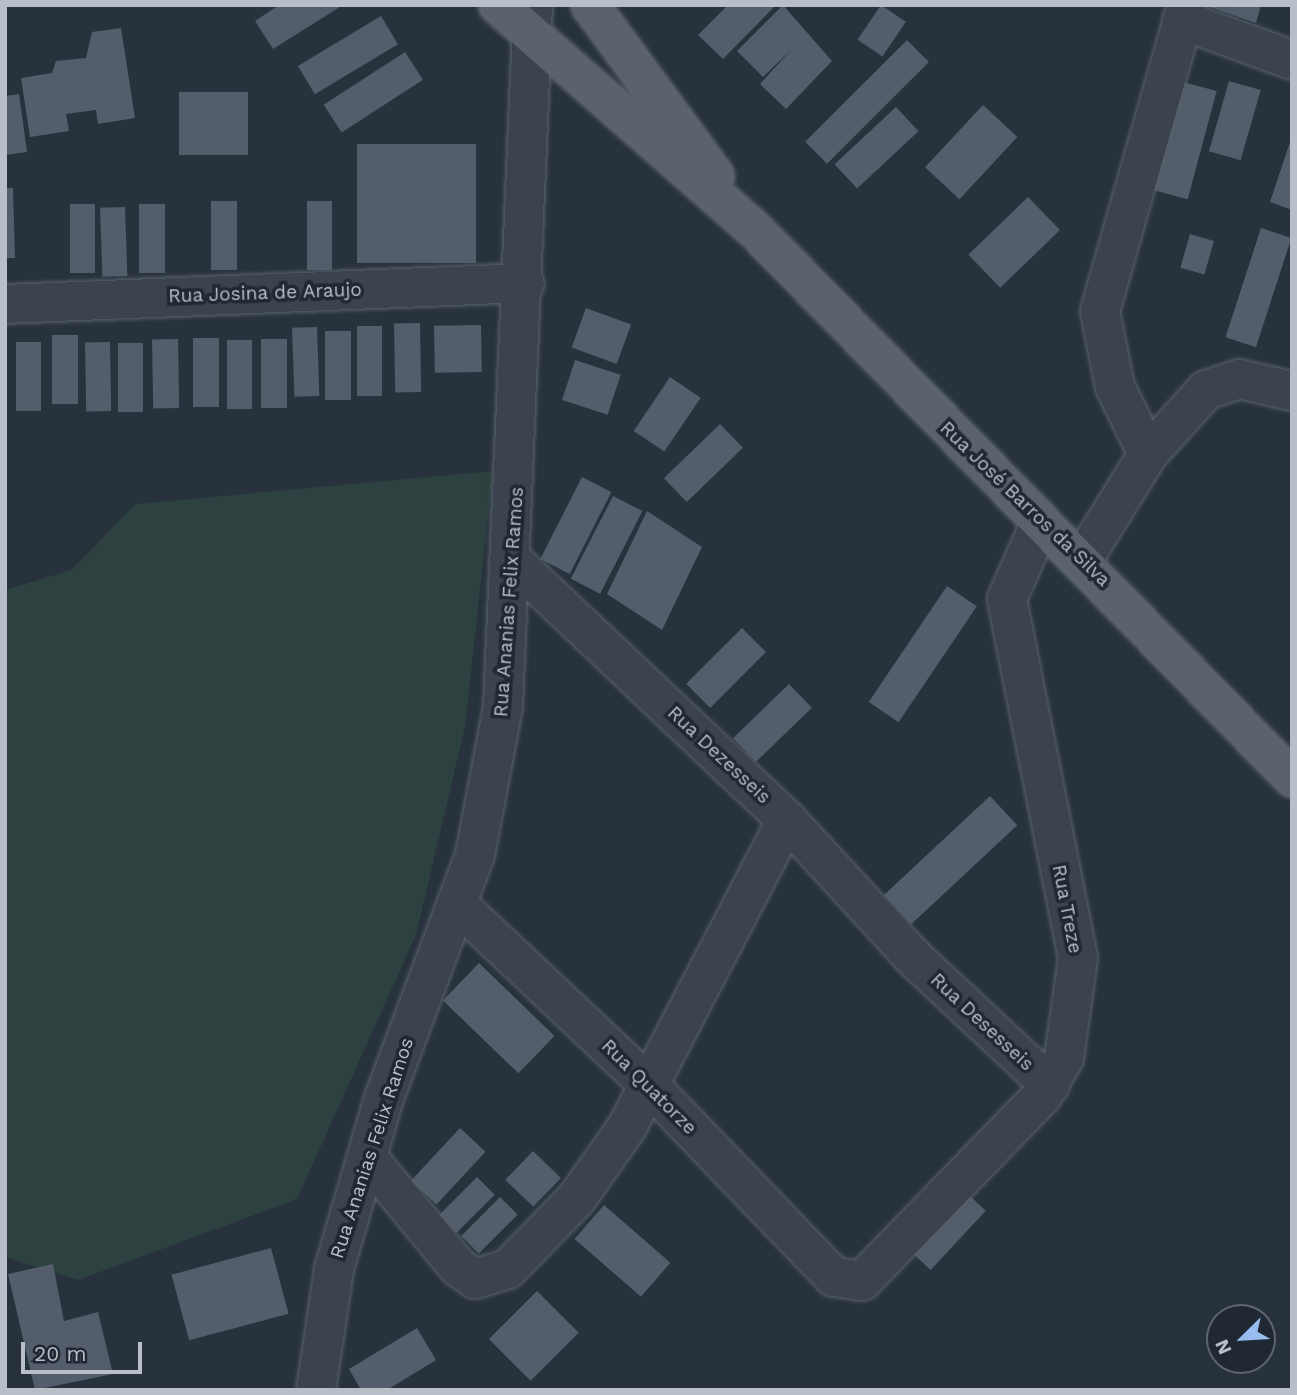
<!DOCTYPE html>
<html>
<head>
<meta charset="utf-8">
<style>
	body { margin:0 }
	#map { position:relative; width:1297px; height:1395px; overflow:hidden; background:#28323d; font-family:"Work Sans",sans-serif }
	div>[style] { position:absolute }
	[style*='--x'] { left:calc(var(--x)*1px); top:calc(var(--y)*1px); width:calc(var(--w)*1px); rotate:calc(var(--a)*1deg) }
	.green>* { inset:0; background:#2d4141 }
	.building>* { inset:0; background:#535d6b; transform-origin:0 0 }
	.roads { filter:drop-shadow(0 0 2px #59626b) drop-shadow(0 0 2px #59626b) }
	.minor>* { height:38px; margin:-19px; padding:0 19px; transform-origin:19px; border-radius:19px; background:#3b444e }
	.major>* { height:38px; margin:-19px; padding:0 19px; transform-origin:19px; border-radius:19px; background:#5a636d }
	span { translate:-50% -50%; white-space:nowrap; text-align:center; line-height:1.15; -webkit-text-stroke:7px #202933; paint-order:stroke }
	.street-label { font-size:19px; color:#b8bfc8 }
	.frame { position:absolute; inset:0; border:7px solid #b8bfc8; pointer-events:none }
	.north { position:absolute; left:1206px; top:1304px; width:70px; height:70px; box-sizing:border-box; background:#202933; border:2px solid #5d656f; border-radius:50%; rotate:246deg; font-size:19px; font-weight:700; line-height:28px; text-align:center; color:#b8bfc8 }
	.north::after { content:''; display:block; margin:auto; width:24px; height:32px; background:#97bcee; clip-path:polygon(50% 0,100% 100%,50% 72%,0 100%) }
	.scale { position:absolute; left:21px; top:1342px; width:121px; height:32px; box-sizing:border-box; border:4px solid #b8bfc8; border-top:0; padding-left:9px; font-size:21px; line-height:24px; white-space:nowrap; color:#b8bfc8; -webkit-text-stroke:5px #202933; paint-order:stroke }
</style>
</head>
<body>
<div id="map">
	<div class="green">
		<div style="clip-path:polygon(493px 471px,465px 727px,416px 935px,297px 1199px,78px 1280px,5px 1257px,5px 590px,71px 570px,136px 504px)"></div>
	</div>
	<div class="building">
		<div style="clip-path:polygon(279px 5px,343px 5px,273px 49px,255px 21px)"></div>
		<div style="clip-path:polygon(728px 5px,776px 5px,723px 59px,698px 35px)"></div>
		<div style="clip-path:polygon(783px 5px,832px 61px,786px 109px,760px 84px,791px 50px,763px 77px,737px 51px)"></div>
		<div style="left:881px;top:5px;width:30px;height:42px;rotate:34deg"></div>
		<div style="clip-path:polygon(1204px 5px,1261px 5px,1256px 23px)"></div>
		<div style="left:381px;top:16px;width:33px;height:97px;rotate:59deg"></div>
		<div style="clip-path:polygon(121px 28px,135px 118px,98px 124px,96px 110px,66px 114px,69px 131px,30px 137px,21px 78px,52px 73px,56px 61px,86px 58px,92px 32px)"></div>
		<div style="left:907px;top:40px;width:31px;height:144px;rotate:45deg"></div>
		<div style="left:405px;top:52px;width:33px;height:97px;rotate:57deg"></div>
		<div style="left:1179px;top:81px;width:39px;height:112px;rotate:15deg"></div>
		<div style="left:1229px;top:81px;width:33px;height:73px;rotate:16deg"></div>
		<div style="left:179px;top:92px;width:69px;height:63px"></div>
		<div style="clip-path:polygon(19px 94px,27px 152px,5px 155px,5px 96px)"></div>
		<div style="left:983px;top:105px;width:47px;height:85px;rotate:43deg"></div>
		<div style="left:896px;top:107px;width:33px;height:84px;rotate:47deg"></div>
		<div style="clip-path:polygon(1291px 139px,1292px 139px,1292px 210px,1270px 202px)"></div>
		<div style="left:476px;top:144px;width:119px;height:119px;rotate:90deg"></div>
		<div style="clip-path:polygon(5px 188px,13px 188px,15px 258px,5px 258px)"></div>
		<div style="left:1028px;top:197px;width:46px;height:83px;rotate:46deg"></div>
		<div style="left:237px;top:201px;width:69px;height:26px;rotate:90deg"></div>
		<div style="left:307px;top:201px;width:25px;height:69px"></div>
		<div style="left:70px;top:204px;width:25px;height:69px"></div>
		<div style="left:139px;top:204px;width:26px;height:69px"></div>
		<div style="left:125px;top:207px;width:69px;height:25px;rotate:88deg"></div>
		<div style="left:1261px;top:228px;width:32px;height:115px;rotate:18deg"></div>
		<div style="left:1190px;top:234px;width:25px;height:35px;rotate:16deg"></div>
		<div style="left:586px;top:308px;width:48px;height:42px;rotate:20deg"></div>
		<div style="left:420px;top:323px;width:69px;height:26px;rotate:89deg"></div>
		<div style="left:481px;top:325px;width:47px;height:47px;rotate:89deg"></div>
		<div style="left:357px;top:326px;width:25px;height:70px"></div>
		<div style="left:317px;top:327px;width:69px;height:25px;rotate:88deg"></div>
		<div style="left:325px;top:331px;width:26px;height:69px"></div>
		<div style="left:52px;top:335px;width:26px;height:69px"></div>
		<div style="left:193px;top:338px;width:26px;height:69px"></div>
		<div style="left:178px;top:339px;width:69px;height:26px;rotate:89deg"></div>
		<div style="left:261px;top:339px;width:26px;height:69px"></div>
		<div style="left:227px;top:340px;width:25px;height:69px"></div>
		<div style="left:16px;top:342px;width:25px;height:69px"></div>
		<div style="left:110px;top:342px;width:69px;height:25px;rotate:89deg"></div>
		<div style="left:118px;top:343px;width:25px;height:69px"></div>
		<div style="left:575px;top:360px;width:48px;height:42px;rotate:18deg"></div>
		<div style="left:670px;top:377px;width:37px;height:65px;rotate:34deg"></div>
		<div style="left:720px;top:424px;width:33px;height:78px;rotate:46deg"></div>
		<div style="left:582px;top:477px;width:33px;height:92px;rotate:27deg"></div>
		<div style="left:613px;top:496px;width:33px;height:93px;rotate:27deg"></div>
		<div style="clip-path:polygon(647px 511px,702px 547px,662px 630px,607px 594px)"></div>
		<div style="left:947px;top:586px;width:36px;height:140px;rotate:34deg"></div>
		<div style="left:742px;top:628px;width:34px;height:79px;rotate:45deg"></div>
		<div style="left:789px;top:684px;width:33px;height:78px;rotate:46deg"></div>
		<div style="left:990px;top:796px;width:40px;height:145px;rotate:47deg"></div>
		<div style="left:479px;top:963px;width:105px;height:52px;rotate:44deg"></div>
		<div style="left:460px;top:1128px;width:35px;height:72px;rotate:43deg"></div>
		<div style="left:533px;top:1151px;width:39px;height:40px;rotate:44deg"></div>
		<div style="left:477px;top:1177px;width:25px;height:54px;rotate:45deg"></div>
		<div style="left:969px;top:1195px;width:23px;height:81px;rotate:43deg"></div>
		<div style="left:500px;top:1197px;width:25px;height:55px;rotate:45deg"></div>
		<div style="left:604px;top:1205px;width:88px;height:45px;rotate:41deg"></div>
		<div style="left:271px;top:1248px;width:68px;height:103px;rotate:75deg"></div>
		<div style="clip-path:polygon(53px 1264px,64px 1321px,98px 1312px,113px 1374px,35px 1390px,8px 1274px)"></div>
		<div style="left:537px;top:1291px;width:59px;height:68px;rotate:45deg"></div>
		<div style="clip-path:polygon(417px 1328px,436px 1360px,387px 1390px,361px 1390px,349px 1369px)"></div>
	</div>
	<div class="roads">
		<div class="minor">
			<div style="--x:1182;--y:20;--w:117;--a:20"></div>
			<div style="--x:5;--y:304;--w:520;--a:-2.31"></div>
			<div style="--x:1148;--y:454;--w:75;--a:-116.2"></div>
			<div style="--x:1115;--y:387;--w:77;--a:-101.2"></div>
			<div style="--x:1100;--y:311;--w:318;--a:-74.1"></div>
			<div style="--x:1083;--y:559;--w:123;--a:-58.2"></div>
			<div style="--x:1148;--y:454;--w:86;--a:-47.8"></div>
			<div style="--x:1206;--y:390;--w:35;--a:-18"></div>
			<div style="--x:1239;--y:379;--w:54;--a:12.8"></div>
			<div style="--x:514;--y:562;--w:376;--a:43.4"></div>
			<div style="--x:787;--y:820;--w:188;--a:47.4"></div>
			<div style="--x:914;--y:958;--w:186;--a:43"></div>
			<div style="--x:457;--y:904;--w:262;--a:43.3"></div>
			<div style="--x:648;--y:1084;--w:268;--a:46.1"></div>
			<div style="--x:834;--y:1277;--w:28;--a:8"></div>
			<div style="--x:862;--y:1281;--w:258;--a:-45.8"></div>
			<div style="--x:1042;--y:1096;--w:44;--a:-59.9"></div>
			<div style="--x:1064;--y:1058;--w:101;--a:-82"></div>
			<div style="--x:1078;--y:958;--w:366;--a:-101.2"></div>
			<div style="--x:1007;--y:599;--w:82;--a:-66.3"></div>
			<div style="--x:367;--y:1157;--w:143;--a:50.4"></div>
			<div style="--x:458;--y:1267;--w:21;--a:35"></div>
			<div style="--x:475;--y:1279;--w:34;--a:-17"></div>
			<div style="--x:508;--y:1269;--w:99;--a:-45.8"></div>
			<div style="--x:577;--y:1198;--w:87;--a:-54.8"></div>
			<div style="--x:627;--y:1127;--w:346;--a:-62.5"></div>
			<div style="--x:316;--y:1390;--w:122;--a:-81.5"></div>
			<div style="--x:334;--y:1269;--w:178;--a:-73.7"></div>
			<div style="--x:384;--y:1098;--w:259;--a:-69.5"></div>
			<div style="--x:475;--y:855;--w:151;--a:-79.3"></div>
			<div style="--x:503;--y:707;--w:703;--a:-87.55"></div>
		</div>
		<div class="major">
			<div style="--x:498;--y:5;--w:343;--a:41.2"></div>
			<div style="--x:756;--y:231;--w:766;--a:45.58"></div>
			<div style="--x:590;--y:5;--w:212;--a:53.8"></div>
		</div>
	</div>
	<div class="street-label">
		<span style="left:265px;top:293px;rotate:-2deg">Rua Josina de Araujo</span>
		<span style="left:1025px;top:504px;rotate:44deg">Rua José Barros da Silva</span>
		<span style="left:509px;top:602px;rotate:-86deg">Rua Ananias Felix Ramos</span>
		<span style="left:719px;top:755px;rotate:43deg">Rua Dezesseis</span>
		<span style="left:1067px;top:909px;rotate:79deg">Rua Treze</span>
		<span style="left:982px;top:1022px;rotate:43deg">Rua Desesseis</span>
		<span style="left:649px;top:1087px;rotate:45deg">Rua Quatorze</span>
		<span style="left:372px;top:1148px;rotate:-72deg">Rua Ananias Felix Ramos</span>
	</div>
	<div class="frame"></div>
	<div class="north">N</div>
	<div class="scale">20 m</div>
</div>
</body>
</html>
